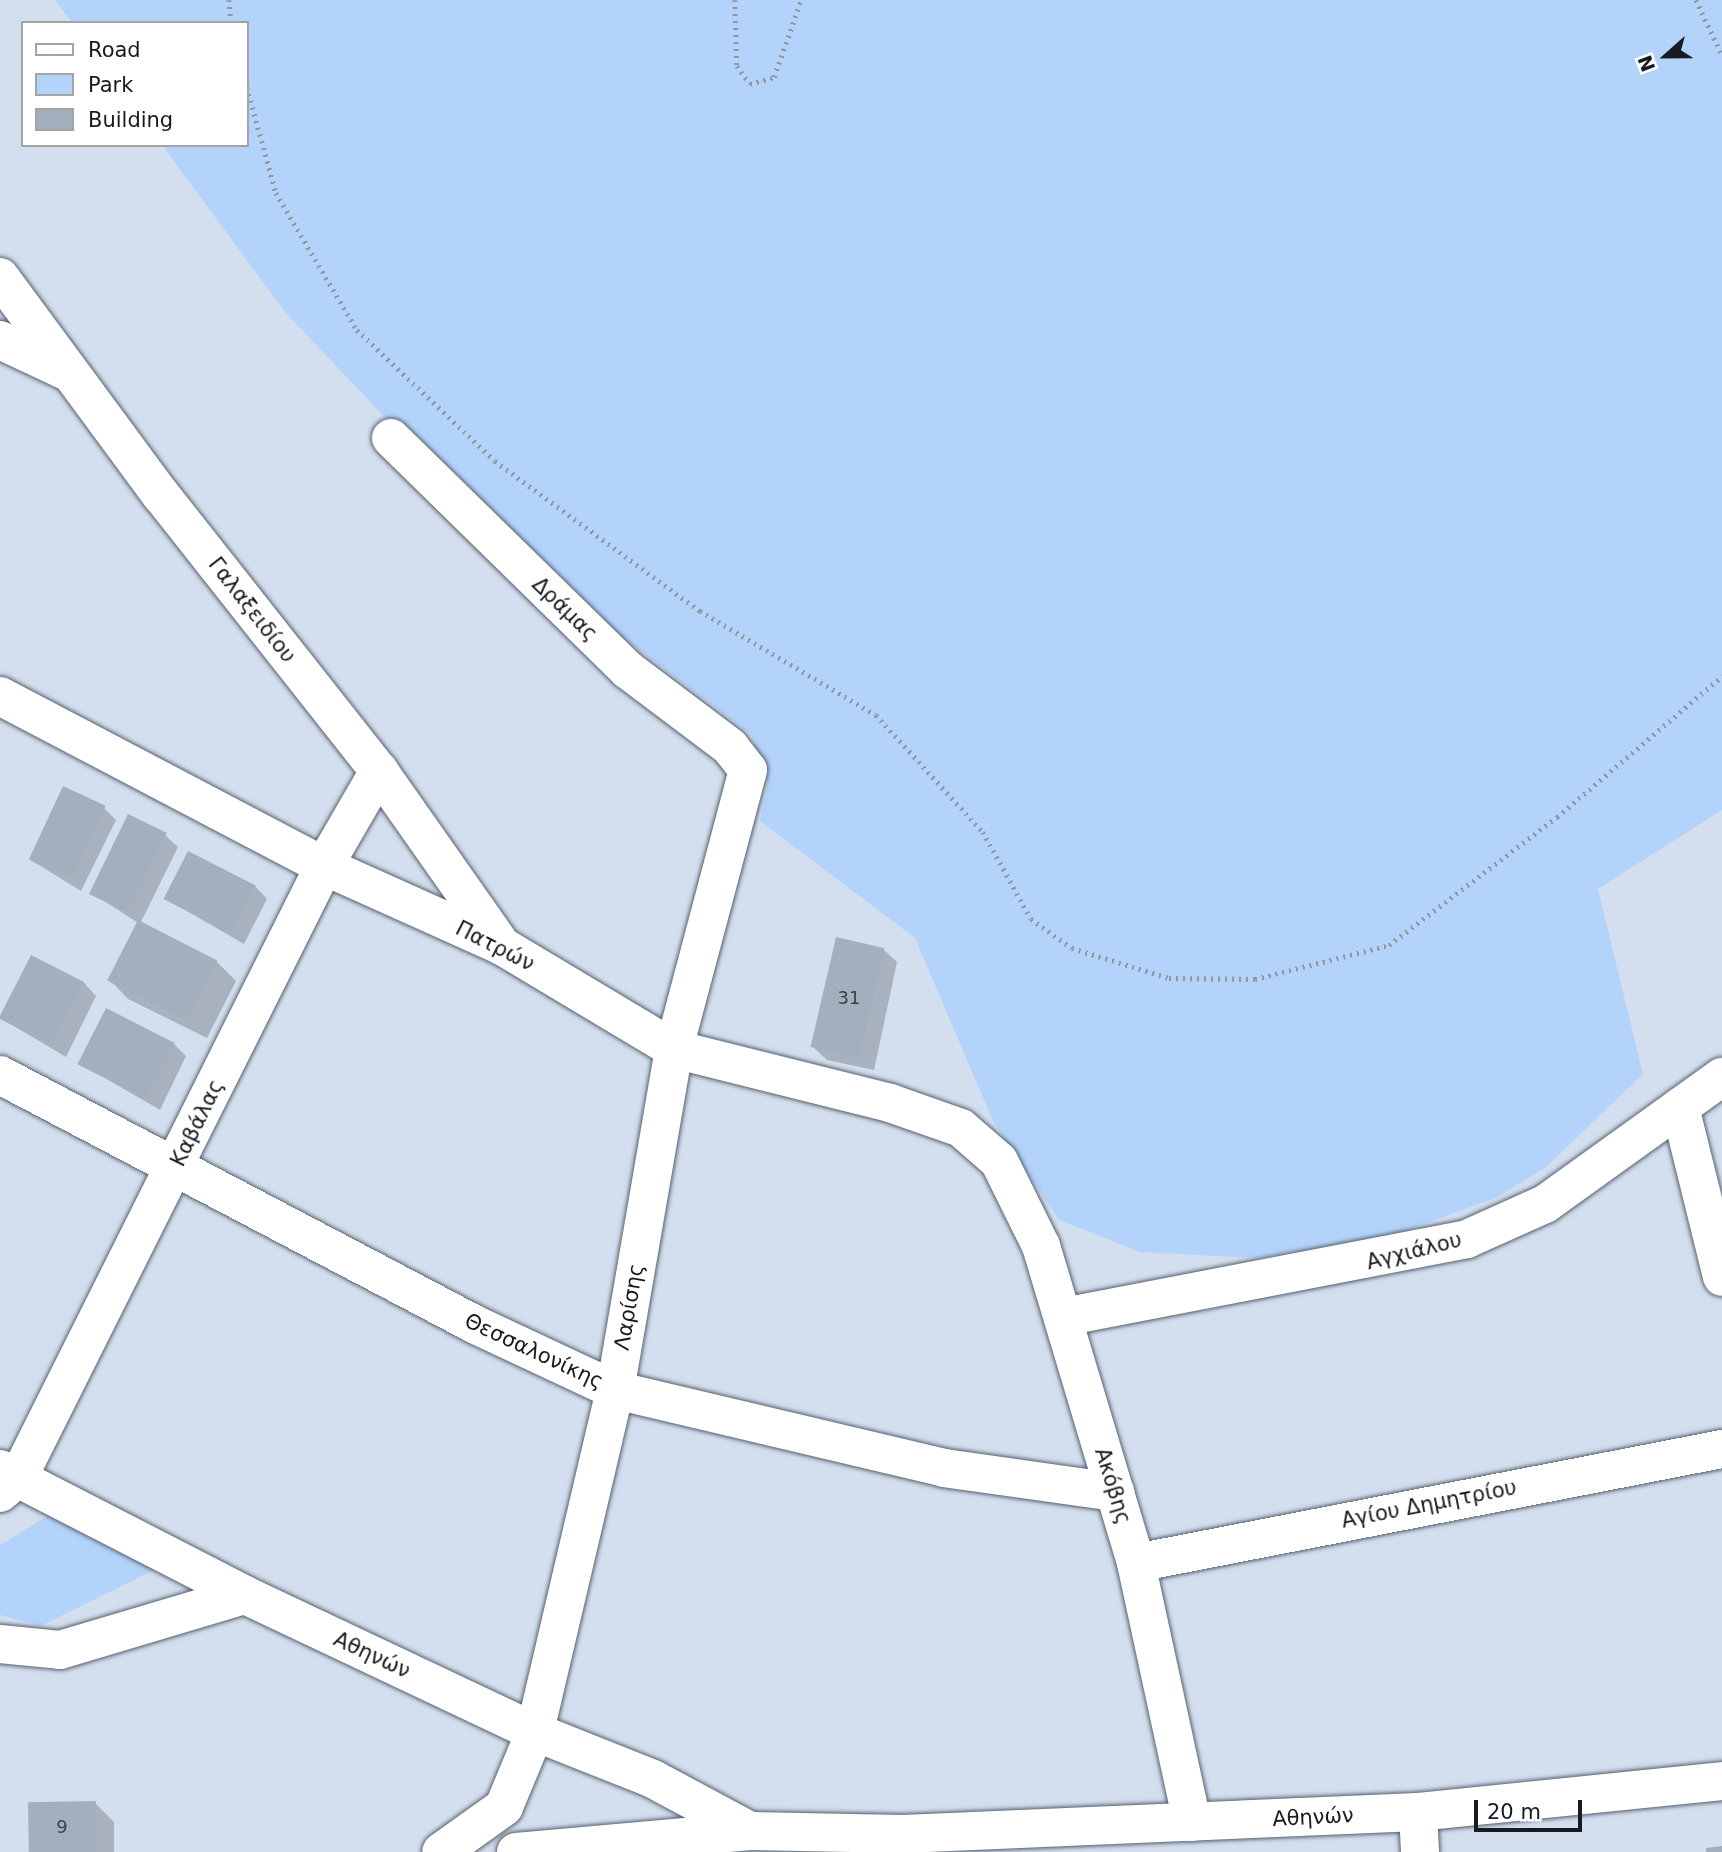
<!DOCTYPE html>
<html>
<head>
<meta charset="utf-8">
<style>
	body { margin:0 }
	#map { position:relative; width:1722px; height:1852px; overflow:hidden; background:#d3dfef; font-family:"DejaVu Sans",sans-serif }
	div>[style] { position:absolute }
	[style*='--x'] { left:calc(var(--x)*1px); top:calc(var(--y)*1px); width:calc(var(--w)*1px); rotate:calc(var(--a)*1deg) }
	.green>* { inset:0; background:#b4d3fb }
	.shadow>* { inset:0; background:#0003 }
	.building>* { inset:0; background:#a4afbe; transform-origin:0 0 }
	.path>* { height:4.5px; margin-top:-2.25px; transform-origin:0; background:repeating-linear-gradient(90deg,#8e97a3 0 2px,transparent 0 7px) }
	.roads { filter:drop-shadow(0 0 2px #57616e) drop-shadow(0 0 2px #57616e) }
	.minor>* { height:38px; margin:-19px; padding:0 19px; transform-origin:19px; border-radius:19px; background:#fff }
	span { translate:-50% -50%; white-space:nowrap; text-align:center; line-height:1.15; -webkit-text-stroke:7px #fff; paint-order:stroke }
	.number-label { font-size:18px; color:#3a4048 }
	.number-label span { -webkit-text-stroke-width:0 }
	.street-label { font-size:21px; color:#171b21 }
	.legend { position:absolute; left:21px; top:21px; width:228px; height:126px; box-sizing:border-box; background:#fff; border:2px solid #a2a4a6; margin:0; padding:9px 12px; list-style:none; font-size:21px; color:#171b21 }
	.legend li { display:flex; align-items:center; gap:14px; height:35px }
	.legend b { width:35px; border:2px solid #a2a4a6 }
	.north { position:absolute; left:1631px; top:21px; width:70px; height:70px; -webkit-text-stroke:5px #fff; paint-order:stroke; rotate:249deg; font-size:19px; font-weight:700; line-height:28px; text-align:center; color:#171b21 }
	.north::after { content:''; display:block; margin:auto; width:24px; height:32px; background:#171b21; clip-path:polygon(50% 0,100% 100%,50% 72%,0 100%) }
	.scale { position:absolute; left:1474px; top:1800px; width:108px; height:32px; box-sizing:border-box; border:4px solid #171b21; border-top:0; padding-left:9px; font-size:21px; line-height:24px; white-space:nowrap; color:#171b21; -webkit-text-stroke:5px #fff; paint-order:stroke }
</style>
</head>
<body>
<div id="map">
	<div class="green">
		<div style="clip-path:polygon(55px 0,1722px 0,1722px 810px,1598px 889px,1643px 1074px,1546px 1167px,1498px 1197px,1392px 1236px,1256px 1258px,1140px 1252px,1059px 1220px,993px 1121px,915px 938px,760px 821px,768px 784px,751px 734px,522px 562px,285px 312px,162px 145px,247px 145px,247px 23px,72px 23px)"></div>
		<div style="clip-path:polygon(49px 1515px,156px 1569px,41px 1626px,0 1615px,0 1545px)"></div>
	</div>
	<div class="shadow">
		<div style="clip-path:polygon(104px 808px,116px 820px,81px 891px,29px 859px)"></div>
		<div style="clip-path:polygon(165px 835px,178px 847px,140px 924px,217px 962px,236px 981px,207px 1038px,128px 999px,110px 980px,138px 923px,92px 893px)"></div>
		<div style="clip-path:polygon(255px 886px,267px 899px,244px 944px,166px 899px)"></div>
		<div style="clip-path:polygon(884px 950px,897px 962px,874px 1070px,827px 1060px,814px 1048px)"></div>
		<div style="clip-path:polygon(84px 983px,96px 996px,66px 1057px,2px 1019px)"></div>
		<div style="clip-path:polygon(174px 1044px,186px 1056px,160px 1110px,81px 1064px)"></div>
		<div style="clip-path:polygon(95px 1803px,114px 1822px,114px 1852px,31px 1852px)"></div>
	</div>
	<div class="building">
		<div style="left:63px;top:786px;width:47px;height:81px;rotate:25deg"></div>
		<div style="left:128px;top:814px;width:43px;height:89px;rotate:26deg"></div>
		<div style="left:188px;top:851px;width:76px;height:54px;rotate:27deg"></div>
		<div style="left:138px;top:920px;width:89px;height:68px;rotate:27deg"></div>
		<div style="left:836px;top:937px;width:50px;height:113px;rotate:13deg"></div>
		<div style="left:31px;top:955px;width:60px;height:71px;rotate:27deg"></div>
		<div style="left:106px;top:1008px;width:77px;height:63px;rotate:27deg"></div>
		<div style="left:96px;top:1801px;width:51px;height:68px;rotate:89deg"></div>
		<div style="clip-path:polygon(1722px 1846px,1722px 1852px,1706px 1852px,1706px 1848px)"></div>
	</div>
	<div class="path">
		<div style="--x:229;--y:0;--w:23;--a:85"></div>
		<div style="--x:735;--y:0;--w:66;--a:88.3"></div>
		<div style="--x:737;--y:66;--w:22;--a:54"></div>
		<div style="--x:750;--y:84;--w:25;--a:-16"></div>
		<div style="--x:774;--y:77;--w:82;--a:-70.7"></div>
		<div style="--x:1696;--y:0;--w:61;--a:64.7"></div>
		<div style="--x:247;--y:87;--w:110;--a:74.7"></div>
		<div style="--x:276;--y:193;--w:159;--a:59.4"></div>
		<div style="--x:357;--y:330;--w:190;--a:43.5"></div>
		<div style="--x:495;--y:461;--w:254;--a:36.2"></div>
		<div style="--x:700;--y:611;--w:204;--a:30.6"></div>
		<div style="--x:876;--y:715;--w:159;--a:47.6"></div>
		<div style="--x:983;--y:832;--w:99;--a:61.1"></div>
		<div style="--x:1031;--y:919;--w:50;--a:35.3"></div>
		<div style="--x:1072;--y:948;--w:102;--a:17.2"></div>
		<div style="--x:1169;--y:978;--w:86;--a:0.7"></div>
		<div style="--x:1255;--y:979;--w:138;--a:-14.2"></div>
		<div style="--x:1389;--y:945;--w:211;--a:-37.3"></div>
		<div style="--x:1557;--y:817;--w:217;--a:-40.5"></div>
	</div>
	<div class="roads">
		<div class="minor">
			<div style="--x:0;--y:277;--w:271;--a:53.6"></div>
			<div style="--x:161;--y:495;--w:352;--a:51.7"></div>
			<div style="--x:379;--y:771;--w:214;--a:54.9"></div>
			<div style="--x:0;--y:340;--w:73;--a:25.2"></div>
			<div style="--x:391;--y:438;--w:332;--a:44.4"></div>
			<div style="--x:628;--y:670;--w:128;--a:37"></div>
			<div style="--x:730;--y:747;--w:29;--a:52"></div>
			<div style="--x:748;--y:770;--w:289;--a:104.9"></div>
			<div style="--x:674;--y:1049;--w:346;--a:99.8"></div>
			<div style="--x:615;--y:1390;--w:351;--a:103.2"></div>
			<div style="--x:535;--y:1732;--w:81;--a:112.5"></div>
			<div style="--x:504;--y:1807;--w:77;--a:144.5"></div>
			<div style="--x:0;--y:696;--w:366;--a:27.7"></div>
			<div style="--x:324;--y:866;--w:195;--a:24.2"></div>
			<div style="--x:502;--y:946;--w:200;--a:30.9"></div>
			<div style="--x:674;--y:1049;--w:223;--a:14"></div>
			<div style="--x:890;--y:1103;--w:75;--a:19.4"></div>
			<div style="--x:961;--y:1128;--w:50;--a:41"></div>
			<div style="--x:999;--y:1161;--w:95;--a:63.7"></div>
			<div style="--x:1041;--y:1246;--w:331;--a:73.3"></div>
			<div style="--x:1136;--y:1563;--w:265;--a:77.8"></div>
			<div style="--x:0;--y:1075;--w:535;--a:27.71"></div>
			<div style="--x:474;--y:1324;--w:156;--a:25.1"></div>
			<div style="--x:615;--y:1390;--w:338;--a:13.3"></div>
			<div style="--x:944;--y:1468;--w:173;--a:8"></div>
			<div style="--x:1680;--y:1107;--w:175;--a:76.1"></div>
			<div style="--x:1063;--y:1317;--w:411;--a:-10.9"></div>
			<div style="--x:1467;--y:1239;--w:85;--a:-24.2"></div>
			<div style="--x:1545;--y:1204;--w:218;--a:-35.7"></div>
			<div style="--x:0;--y:1469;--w:276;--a:27.2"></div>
			<div style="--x:245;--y:1595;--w:321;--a:25.3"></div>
			<div style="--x:535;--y:1732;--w:127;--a:21.7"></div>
			<div style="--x:653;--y:1779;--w:110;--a:28.2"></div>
			<div style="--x:0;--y:1493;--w:23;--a:-40"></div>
			<div style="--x:18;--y:1478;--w:684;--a:-63.43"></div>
			<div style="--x:324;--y:866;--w:110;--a:-59.9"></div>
			<div style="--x:1136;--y:1563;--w:597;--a:-11.01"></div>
			<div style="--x:0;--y:1644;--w:60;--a:5.7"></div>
			<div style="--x:60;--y:1650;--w:193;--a:-16.6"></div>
			<div style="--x:1418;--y:1812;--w:40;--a:87.1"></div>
			<div style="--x:516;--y:1852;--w:235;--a:-5.1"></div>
			<div style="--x:750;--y:1831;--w:153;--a:1.1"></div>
			<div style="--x:903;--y:1834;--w:515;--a:-2.45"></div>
			<div style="--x:1418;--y:1812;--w:306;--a:-5.8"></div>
		</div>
	</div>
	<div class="number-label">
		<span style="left:849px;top:998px">31</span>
		<span style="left:62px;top:1827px">9</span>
	</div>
	<div class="street-label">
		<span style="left:565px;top:609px;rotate:44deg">Δράμας</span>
		<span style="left:252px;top:610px;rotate:52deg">Γαλαξειδίου</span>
		<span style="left:495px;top:946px;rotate:27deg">Πατρών</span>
		<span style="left:197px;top:1123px;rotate:-64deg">Καβάλας</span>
		<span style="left:1414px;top:1251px;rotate:-14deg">Αγχιάλου</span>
		<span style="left:629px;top:1307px;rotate:-80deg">Λαρίσης</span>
		<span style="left:534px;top:1351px;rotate:25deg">Θεσσαλονίκης</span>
		<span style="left:1113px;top:1486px;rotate:73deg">Ακόβης</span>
		<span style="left:1429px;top:1504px;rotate:-11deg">Αγίου Δημητρίου</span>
		<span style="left:372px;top:1655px;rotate:25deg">Αθηνών</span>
		<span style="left:1313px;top:1817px;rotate:-3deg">Αθηνών</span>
	</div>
	<ul class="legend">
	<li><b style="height:9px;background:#fff"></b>Road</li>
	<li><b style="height:19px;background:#b4d3fb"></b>Park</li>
	<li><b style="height:19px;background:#a4afbe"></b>Building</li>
	</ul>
	<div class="north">N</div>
	<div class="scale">20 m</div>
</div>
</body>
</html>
